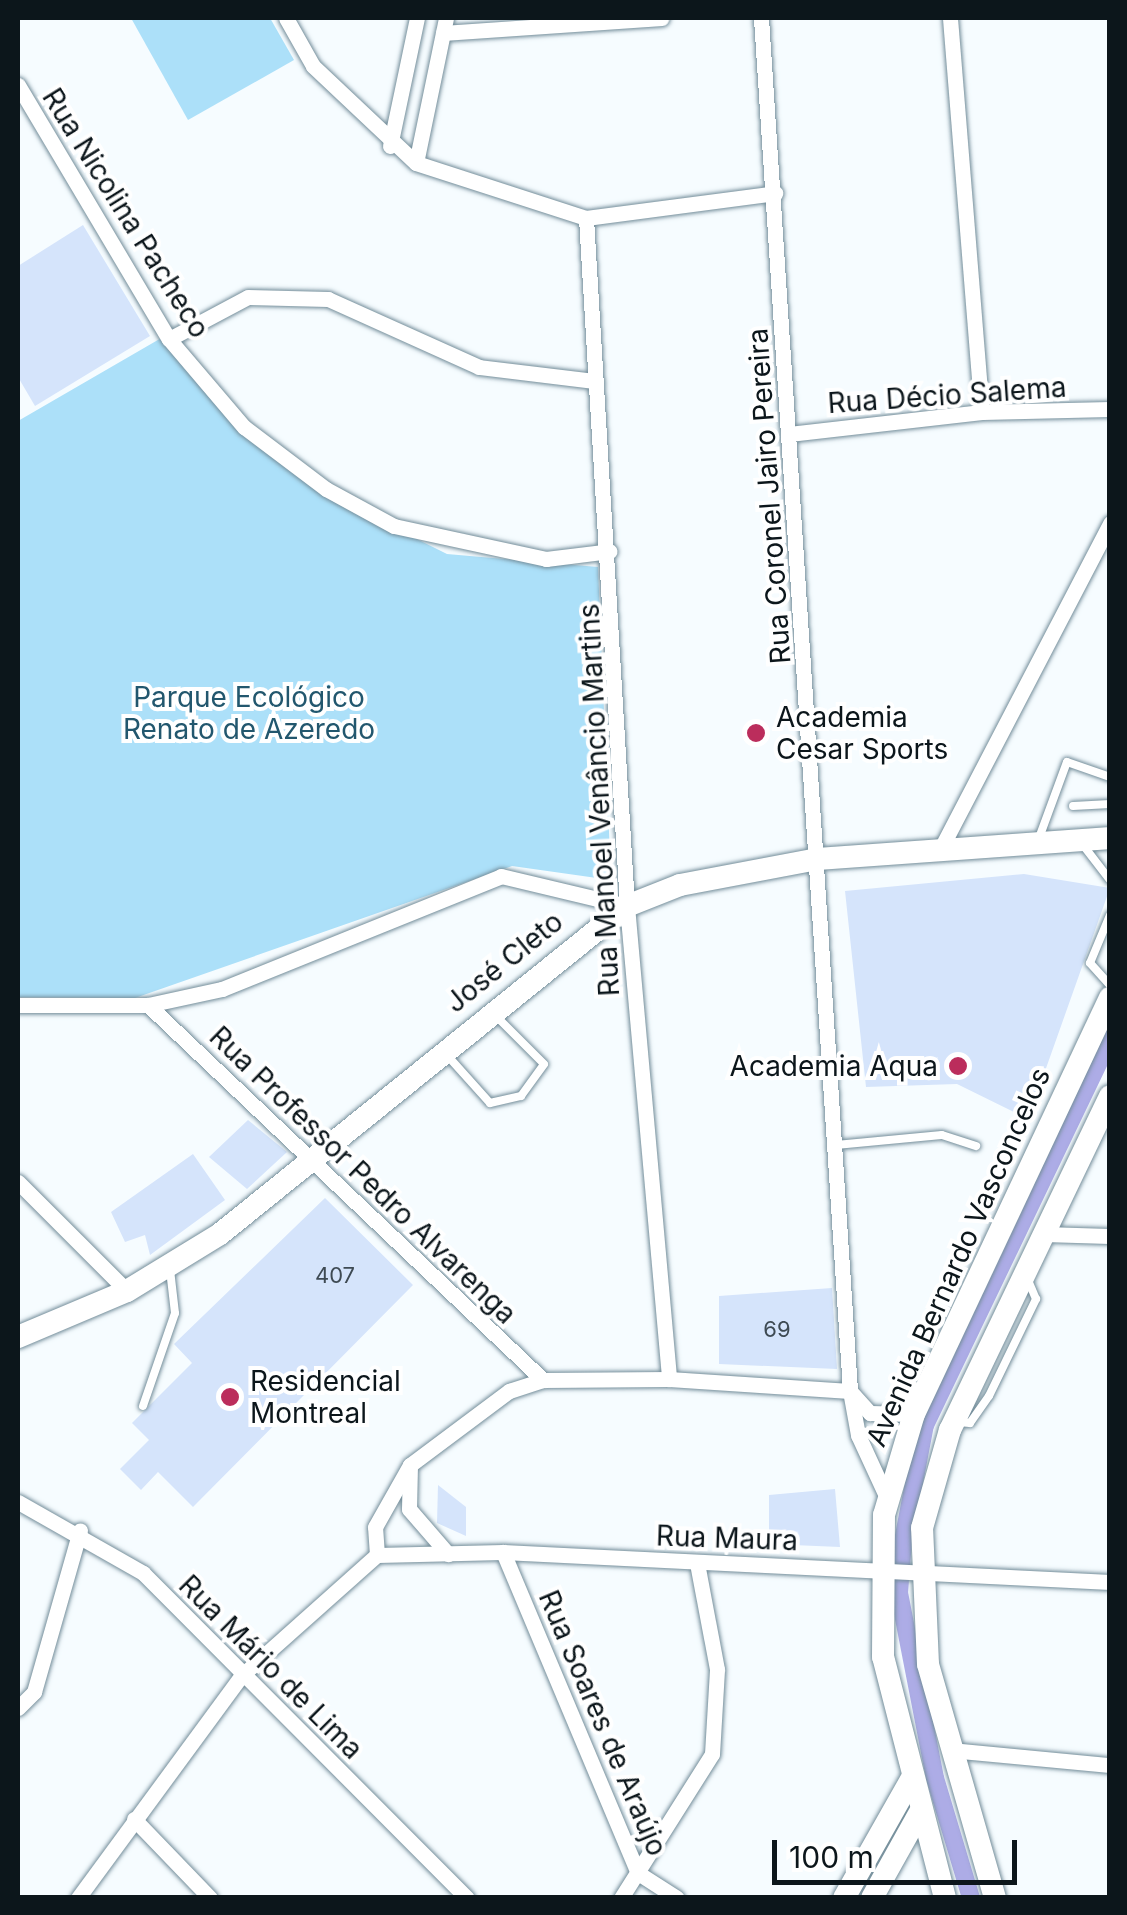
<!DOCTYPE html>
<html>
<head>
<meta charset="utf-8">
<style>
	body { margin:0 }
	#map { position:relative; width:1127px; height:1915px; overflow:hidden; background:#f6fcff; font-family:Inter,sans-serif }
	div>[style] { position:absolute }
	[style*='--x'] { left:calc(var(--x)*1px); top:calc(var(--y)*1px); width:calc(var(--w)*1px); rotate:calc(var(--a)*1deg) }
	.green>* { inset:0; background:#ace0f9 }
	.canal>* { height:18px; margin:-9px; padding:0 9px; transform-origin:9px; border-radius:9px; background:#adace6 }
	.building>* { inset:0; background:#d5e4fb }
	.roads { filter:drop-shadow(0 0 2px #738d9a) drop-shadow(0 0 2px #738d9a) }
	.lane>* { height:8px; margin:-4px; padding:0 4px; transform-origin:4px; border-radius:4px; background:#fff }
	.street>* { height:15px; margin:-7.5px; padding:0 7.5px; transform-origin:7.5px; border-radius:7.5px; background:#fff }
	.secondary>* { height:22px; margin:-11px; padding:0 11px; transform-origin:11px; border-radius:11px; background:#fff }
	.dots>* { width:28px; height:28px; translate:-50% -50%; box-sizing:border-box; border:5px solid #fff; border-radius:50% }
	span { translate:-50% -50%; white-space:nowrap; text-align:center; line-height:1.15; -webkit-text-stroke:8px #fff; paint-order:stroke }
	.number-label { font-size:22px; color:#3e4a53 }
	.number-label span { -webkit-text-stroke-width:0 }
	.street-label { font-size:28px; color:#0c161b }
	.park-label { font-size:28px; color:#22576e }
	.poi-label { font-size:28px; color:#0c161b }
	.left { translate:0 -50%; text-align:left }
	.right { translate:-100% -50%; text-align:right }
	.frame { position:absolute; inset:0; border:20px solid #0c161b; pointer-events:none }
	.scale { position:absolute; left:772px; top:1840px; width:245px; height:45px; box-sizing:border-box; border:5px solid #0c161b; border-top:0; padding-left:12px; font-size:30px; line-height:35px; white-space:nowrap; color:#0c161b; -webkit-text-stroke:8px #fff; paint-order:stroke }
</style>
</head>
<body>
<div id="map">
	<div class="green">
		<div style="clip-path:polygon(131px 18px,270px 18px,294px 60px,188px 120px)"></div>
		<div style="clip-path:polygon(163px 337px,241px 431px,326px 494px,447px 554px,598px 567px,611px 880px,512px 866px,135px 998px,18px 997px,18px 421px)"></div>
	</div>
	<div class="canal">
		<div style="--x:971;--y:1898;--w:125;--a:-106.7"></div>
		<div style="--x:935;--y:1778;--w:188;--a:-101"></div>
		<div style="--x:899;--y:1593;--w:52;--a:-85.6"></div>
		<div style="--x:903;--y:1541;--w:118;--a:-79.3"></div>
		<div style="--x:925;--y:1425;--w:428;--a:-64.4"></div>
	</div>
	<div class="building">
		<div style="clip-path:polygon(83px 225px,150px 336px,35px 406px,18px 377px,18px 266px)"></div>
		<div style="clip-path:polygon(1024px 874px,1110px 888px,1028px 1119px,957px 1084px,866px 1087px,845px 891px)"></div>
		<div style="clip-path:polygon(248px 1120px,287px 1152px,247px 1189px,209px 1157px)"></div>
		<div style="clip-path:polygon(193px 1154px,225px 1200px,150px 1255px,145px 1235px,125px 1242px,111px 1212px)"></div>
		<div style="clip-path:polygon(325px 1198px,413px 1285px,193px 1507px,158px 1472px,141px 1490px,120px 1469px,149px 1440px,132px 1423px,192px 1363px,174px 1344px)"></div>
		<div style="clip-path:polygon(832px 1288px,837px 1369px,719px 1364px,719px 1296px)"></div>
		<div style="clip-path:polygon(438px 1485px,466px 1507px,466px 1536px,437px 1523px)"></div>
		<div style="clip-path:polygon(835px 1489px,840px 1547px,769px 1544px,769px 1495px)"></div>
	</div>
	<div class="roads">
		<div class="lane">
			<div style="--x:1073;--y:806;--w:37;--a:-3"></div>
			<div style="--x:1039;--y:838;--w:81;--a:-69.8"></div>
			<div style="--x:1067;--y:762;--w:46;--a:19.2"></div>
			<div style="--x:1083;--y:845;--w:44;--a:52.4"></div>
			<div style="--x:1110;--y:915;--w:52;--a:112.6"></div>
			<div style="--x:1090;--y:963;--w:30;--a:48"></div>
			<div style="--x:446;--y:1054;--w:66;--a:48.1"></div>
			<div style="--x:490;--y:1103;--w:32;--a:-13"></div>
			<div style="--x:521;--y:1096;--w:39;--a:-54"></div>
			<div style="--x:544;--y:1064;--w:69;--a:-135"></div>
			<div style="--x:836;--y:1145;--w:106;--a:-5.4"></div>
			<div style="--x:942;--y:1135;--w:36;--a:18"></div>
			<div style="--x:143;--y:1406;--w:98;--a:-71"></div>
			<div style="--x:175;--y:1313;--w:43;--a:-96.6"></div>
			<div style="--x:958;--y:1422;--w:12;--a:5"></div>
			<div style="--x:970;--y:1423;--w:33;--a:-55"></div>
			<div style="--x:989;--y:1396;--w:108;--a:-64.1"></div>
			<div style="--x:1036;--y:1299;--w:23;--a:-113"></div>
		</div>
		<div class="street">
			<div style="--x:286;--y:18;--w:55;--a:60.6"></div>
			<div style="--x:313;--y:66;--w:141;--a:43.3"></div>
			<div style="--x:416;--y:163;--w:179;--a:17.9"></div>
			<div style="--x:586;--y:218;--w:191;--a:-7.5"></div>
			<div style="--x:761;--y:18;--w:1376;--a:86.29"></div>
			<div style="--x:850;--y:1391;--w:45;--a:79.7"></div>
			<div style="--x:858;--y:1435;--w:69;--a:65.3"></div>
			<div style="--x:950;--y:18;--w:395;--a:85.4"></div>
			<div style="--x:443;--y:33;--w:219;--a:-3.9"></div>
			<div style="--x:18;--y:85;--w:295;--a:59.3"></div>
			<div style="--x:169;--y:339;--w:116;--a:49.6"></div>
			<div style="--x:244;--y:427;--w:103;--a:37.1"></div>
			<div style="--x:326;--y:489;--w:77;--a:28.6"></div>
			<div style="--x:394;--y:526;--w:156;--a:12.2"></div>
			<div style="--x:546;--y:559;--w:64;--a:-7.1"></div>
			<div style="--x:390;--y:146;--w:131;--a:-78.1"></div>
			<div style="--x:416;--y:163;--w:148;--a:-78.3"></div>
			<div style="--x:586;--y:218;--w:689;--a:86.59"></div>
			<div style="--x:627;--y:906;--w:475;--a:84.9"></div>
			<div style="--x:169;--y:339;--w:89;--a:-28"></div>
			<div style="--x:248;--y:297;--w:80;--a:1.4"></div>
			<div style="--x:328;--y:299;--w:166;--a:24.2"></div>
			<div style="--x:479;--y:367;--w:117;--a:6.9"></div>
			<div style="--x:789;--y:434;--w:194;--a:-6.5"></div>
			<div style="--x:982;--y:412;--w:128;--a:-1.3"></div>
			<div style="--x:940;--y:850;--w:369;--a:-62.5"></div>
			<div style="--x:18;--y:1005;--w:130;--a:0"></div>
			<div style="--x:148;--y:1005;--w:76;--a:-12.2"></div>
			<div style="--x:222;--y:989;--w:301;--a:-22"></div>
			<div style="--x:501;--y:876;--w:130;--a:13.4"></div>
			<div style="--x:148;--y:1005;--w:545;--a:43.51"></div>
			<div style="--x:18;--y:1182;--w:154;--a:45"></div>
			<div style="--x:1043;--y:1234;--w:67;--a:1.7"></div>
			<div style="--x:850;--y:1391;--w:30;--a:48"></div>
			<div style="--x:870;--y:1413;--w:44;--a:1.3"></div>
			<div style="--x:410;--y:1465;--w:44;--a:91.3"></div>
			<div style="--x:409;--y:1509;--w:60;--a:49.1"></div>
			<div style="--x:18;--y:1502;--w:144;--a:29.6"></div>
			<div style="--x:143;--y:1573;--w:459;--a:45.1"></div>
			<div style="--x:503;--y:1552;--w:348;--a:67.2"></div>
			<div style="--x:638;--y:1873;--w:46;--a:32.7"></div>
			<div style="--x:377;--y:1555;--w:126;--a:-1.4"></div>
			<div style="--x:503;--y:1552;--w:608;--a:2.83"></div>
			<div style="--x:377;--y:1555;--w:28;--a:-94"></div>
			<div style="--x:375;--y:1527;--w:71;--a:-60.6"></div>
			<div style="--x:410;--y:1465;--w:124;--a:-36.8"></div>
			<div style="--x:509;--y:1391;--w:36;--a:-18"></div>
			<div style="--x:543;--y:1380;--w:126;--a:-0.5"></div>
			<div style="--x:669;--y:1379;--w:181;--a:3.8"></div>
			<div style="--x:18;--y:1708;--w:23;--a:-45"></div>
			<div style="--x:34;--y:1692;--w:168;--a:-74.1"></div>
			<div style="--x:950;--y:1750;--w:161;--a:5.4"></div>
			<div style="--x:134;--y:1819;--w:110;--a:46.1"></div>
			<div style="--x:78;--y:1898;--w:275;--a:-53.7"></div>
			<div style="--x:241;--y:1676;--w:182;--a:-41.7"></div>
			<div style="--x:621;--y:1898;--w:170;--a:-57.7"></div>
			<div style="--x:712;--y:1754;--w:85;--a:-86.6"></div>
			<div style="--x:717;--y:1669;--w:108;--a:-100.7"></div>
		</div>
		<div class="secondary">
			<div style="--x:18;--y:1337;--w:118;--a:-22.9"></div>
			<div style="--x:127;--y:1291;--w:109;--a:-31.5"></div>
			<div style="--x:220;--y:1234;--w:523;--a:-38.87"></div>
			<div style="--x:627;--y:906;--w:57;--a:-21.6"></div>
			<div style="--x:680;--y:885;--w:140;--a:-10.7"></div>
			<div style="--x:818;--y:859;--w:293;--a:-4.1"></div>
			<div style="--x:844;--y:1898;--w:138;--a:-60.5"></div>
			<div style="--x:872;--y:1898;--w:98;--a:-60.8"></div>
			<div style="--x:945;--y:1898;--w:249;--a:-104.4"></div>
			<div style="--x:883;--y:1657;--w:142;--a:-89.6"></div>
			<div style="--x:884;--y:1515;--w:105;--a:-73.5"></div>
			<div style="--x:914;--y:1414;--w:460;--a:-64.8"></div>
			<div style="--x:995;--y:1898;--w:243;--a:-106"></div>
			<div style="--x:928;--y:1664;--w:136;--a:-92.5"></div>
			<div style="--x:922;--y:1528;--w:102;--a:-74.1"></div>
			<div style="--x:950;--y:1430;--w:370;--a:-64.4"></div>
		</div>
	</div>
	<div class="dots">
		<div style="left:756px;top:733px;background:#bb2d5c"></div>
		<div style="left:958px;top:1066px;background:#bb2d5c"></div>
		<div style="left:230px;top:1397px;background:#bb2d5c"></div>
	</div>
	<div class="number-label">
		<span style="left:335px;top:1276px">407</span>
		<span style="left:777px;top:1330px">69</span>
	</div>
	<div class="street-label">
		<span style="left:126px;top:213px;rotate:58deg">Rua Nicolina Pacheco</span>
		<span style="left:947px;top:395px;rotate:-4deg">Rua Décio Salema</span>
		<span style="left:769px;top:496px;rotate:-94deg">Rua Coronel Jairo Pereira</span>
		<span style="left:599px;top:800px;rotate:-93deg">Rua Manoel Venâncio Martins</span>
		<span style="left:504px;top:962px;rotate:-39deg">José Cleto</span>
		<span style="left:363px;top:1175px;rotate:44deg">Rua Professor Pedro Alvarenga</span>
		<span style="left:958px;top:1257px;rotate:-66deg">Avenida Bernardo Vasconcelos</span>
		<span style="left:727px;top:1538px;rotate:2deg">Rua Maura</span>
		<span style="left:271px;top:1667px;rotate:45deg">Rua Mário de Lima</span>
		<span style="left:603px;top:1723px;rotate:67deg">Rua Soares de Araújo</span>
	</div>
	<div class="park-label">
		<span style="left:249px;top:713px">Parque Ecológico<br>Renato de Azeredo</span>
	</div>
	<div class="poi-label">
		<span class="left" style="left:776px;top:733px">Academia<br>Cesar Sports</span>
		<span class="right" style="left:938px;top:1066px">Academia Aqua</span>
		<span class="left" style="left:250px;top:1397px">Residencial<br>Montreal</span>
	</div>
	<div class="frame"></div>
	<div class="scale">100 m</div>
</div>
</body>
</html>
